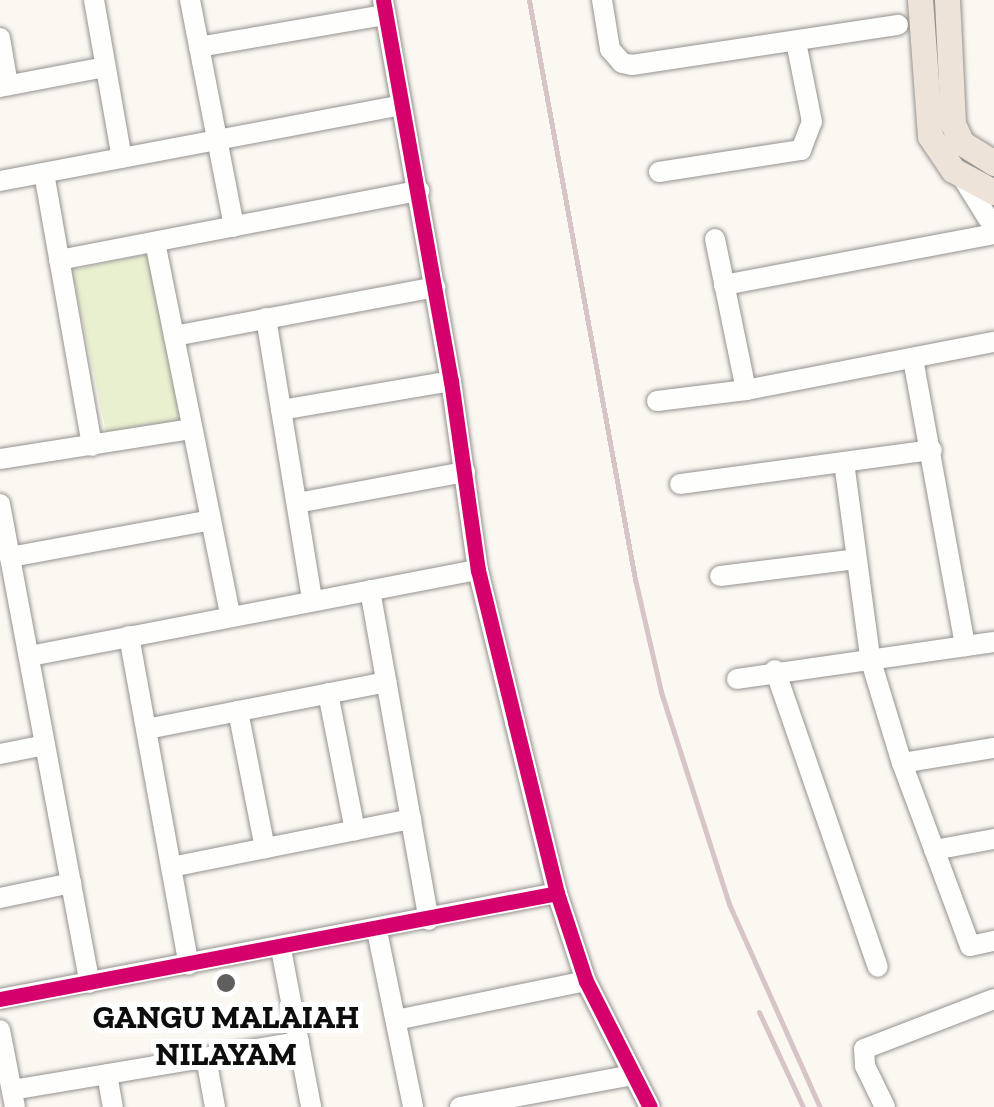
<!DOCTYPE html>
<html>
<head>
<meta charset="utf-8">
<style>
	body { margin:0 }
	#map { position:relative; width:994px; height:1107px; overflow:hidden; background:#fbf7f1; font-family:"Zilla Slab",serif }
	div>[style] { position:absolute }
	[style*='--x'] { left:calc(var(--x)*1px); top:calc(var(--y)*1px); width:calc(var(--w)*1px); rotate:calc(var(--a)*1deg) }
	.green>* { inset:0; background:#e9f0d0; transform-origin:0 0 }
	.roads { filter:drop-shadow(0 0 2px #949290) drop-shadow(0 0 2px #949290) }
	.minor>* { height:20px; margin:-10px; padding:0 10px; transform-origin:10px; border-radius:10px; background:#fefefd }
	.major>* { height:25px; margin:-12.5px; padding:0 12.5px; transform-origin:12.5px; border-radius:12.5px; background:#ede3d8 }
	.rail>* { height:5px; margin:-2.5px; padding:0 2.5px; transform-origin:2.5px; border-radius:2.5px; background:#d7c4c7 }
	.cycleway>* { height:15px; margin:-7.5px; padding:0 7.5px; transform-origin:7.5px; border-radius:7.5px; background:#d6006c }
	.dots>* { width:28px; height:28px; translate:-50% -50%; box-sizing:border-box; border:5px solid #fff; border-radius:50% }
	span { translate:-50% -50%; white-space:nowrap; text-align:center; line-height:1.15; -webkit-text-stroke:10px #fff; paint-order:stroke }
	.poi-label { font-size:32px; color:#0d0d0d; font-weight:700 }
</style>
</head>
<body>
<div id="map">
	<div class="green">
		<div style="left:147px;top:254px;width:171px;height:77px;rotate:78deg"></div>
	</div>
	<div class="roads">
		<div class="minor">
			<div style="--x:94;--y:0;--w:160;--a:80"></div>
			<div style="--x:190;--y:0;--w:231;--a:79"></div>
			<div style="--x:383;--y:0;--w:387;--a:79.9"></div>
			<div style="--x:451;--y:381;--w:191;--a:81.9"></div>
			<div style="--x:478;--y:570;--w:156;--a:76.3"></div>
			<div style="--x:515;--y:722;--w:176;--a:76.2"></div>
			<div style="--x:557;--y:893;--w:93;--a:71.8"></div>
			<div style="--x:586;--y:981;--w:141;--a:63.1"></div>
			<div style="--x:602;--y:0;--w:50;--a:80.7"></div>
			<div style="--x:610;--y:49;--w:18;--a:49"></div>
			<div style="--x:622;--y:63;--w:10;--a:11"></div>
			<div style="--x:632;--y:65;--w:269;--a:-8.6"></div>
			<div style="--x:0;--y:38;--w:48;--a:80.3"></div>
			<div style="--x:199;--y:47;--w:189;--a:-9.8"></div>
			<div style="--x:0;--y:87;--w:107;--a:-10.8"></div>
			<div style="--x:659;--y:172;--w:144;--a:-8.8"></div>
			<div style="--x:801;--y:150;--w:30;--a:-69"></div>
			<div style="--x:812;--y:122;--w:82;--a:-101.3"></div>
			<div style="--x:44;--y:173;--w:277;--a:80"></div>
			<div style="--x:964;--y:180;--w:47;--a:58"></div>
			<div style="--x:0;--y:181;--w:408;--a:-10.7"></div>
			<div style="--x:715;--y:239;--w:154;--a:78.4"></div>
			<div style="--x:155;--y:242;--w:380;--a:78.6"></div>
			<div style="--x:59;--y:260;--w:367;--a:-10.9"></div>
			<div style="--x:724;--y:285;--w:275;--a:-10.7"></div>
			<div style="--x:266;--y:318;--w:286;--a:80.7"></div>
			<div style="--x:174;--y:336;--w:266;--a:-10.6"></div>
			<div style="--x:913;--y:359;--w:292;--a:79.7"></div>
			<div style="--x:657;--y:401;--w:90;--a:-7"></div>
			<div style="--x:746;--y:390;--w:253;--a:-11"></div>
			<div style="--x:281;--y:410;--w:172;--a:-9.7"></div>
			<div style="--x:0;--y:459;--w:194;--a:-8.9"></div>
			<div style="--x:844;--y:462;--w:198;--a:82.4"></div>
			<div style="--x:870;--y:658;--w:110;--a:73.1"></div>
			<div style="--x:902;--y:763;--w:195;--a:69.6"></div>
			<div style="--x:970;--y:946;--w:25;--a:-12"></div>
			<div style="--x:680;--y:484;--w:254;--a:-7.7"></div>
			<div style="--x:297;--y:503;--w:171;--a:-10.5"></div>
			<div style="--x:0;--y:504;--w:487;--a:79.4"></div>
			<div style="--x:10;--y:557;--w:204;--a:-10.4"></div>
			<div style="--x:720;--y:576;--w:137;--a:-7.1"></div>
			<div style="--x:370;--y:590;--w:335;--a:79.9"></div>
			<div style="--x:129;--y:636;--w:334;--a:79.7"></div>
			<div style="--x:30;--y:656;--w:456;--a:-10.9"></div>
			<div style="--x:775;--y:670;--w:314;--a:70.9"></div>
			<div style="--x:737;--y:679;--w:260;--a:-8.2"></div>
			<div style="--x:328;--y:693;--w:140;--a:78.9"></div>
			<div style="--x:238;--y:711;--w:140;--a:78.9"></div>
			<div style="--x:147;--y:729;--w:244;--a:-11.1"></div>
			<div style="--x:0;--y:754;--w:46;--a:-11.3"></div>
			<div style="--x:902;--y:763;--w:93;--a:-9.3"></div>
			<div style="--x:934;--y:850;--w:61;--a:-10.4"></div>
			<div style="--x:171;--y:867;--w:245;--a:-11.3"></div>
			<div style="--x:0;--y:898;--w:73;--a:-11.9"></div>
			<div style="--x:377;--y:931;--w:180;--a:78.4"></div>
			<div style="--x:281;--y:949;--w:161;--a:79.2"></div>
			<div style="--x:0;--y:999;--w:567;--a:-10.77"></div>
			<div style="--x:396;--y:1020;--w:194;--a:-11.6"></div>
			<div style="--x:0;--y:1030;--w:78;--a:79"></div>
			<div style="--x:206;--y:1058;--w:50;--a:79.6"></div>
			<div style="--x:107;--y:1074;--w:34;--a:80"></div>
			<div style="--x:12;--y:1090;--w:291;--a:-9.5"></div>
			<div style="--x:460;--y:1107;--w:175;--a:-10.5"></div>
			<div style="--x:885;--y:1107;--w:46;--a:-116"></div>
			<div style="--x:865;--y:1066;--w:17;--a:-93"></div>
			<div style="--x:864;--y:1049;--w:139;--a:-21"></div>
		</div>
		<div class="major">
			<div style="--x:920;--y:0;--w:136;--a:85.8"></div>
			<div style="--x:930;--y:136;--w:41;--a:55.9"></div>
			<div style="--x:953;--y:170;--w:47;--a:28.2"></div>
			<div style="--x:947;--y:0;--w:124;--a:87.2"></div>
			<div style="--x:953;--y:124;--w:21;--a:65"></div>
			<div style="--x:962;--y:143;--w:38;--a:32"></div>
		</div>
	</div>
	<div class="rail">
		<div style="--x:529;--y:0;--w:589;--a:79.63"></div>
		<div style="--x:635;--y:579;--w:116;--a:77"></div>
		<div style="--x:661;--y:692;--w:223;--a:72.2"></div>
		<div style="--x:729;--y:904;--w:222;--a:65.9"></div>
		<div style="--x:759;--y:1012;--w:105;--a:65.1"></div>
	</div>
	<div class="cycleway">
		<div style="--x:383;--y:0;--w:387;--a:79.9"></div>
		<div style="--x:451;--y:381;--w:191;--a:81.9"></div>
		<div style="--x:478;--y:570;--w:156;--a:76.3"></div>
		<div style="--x:515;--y:722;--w:176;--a:76.2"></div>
		<div style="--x:557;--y:893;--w:93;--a:71.8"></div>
		<div style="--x:586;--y:981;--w:141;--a:63.1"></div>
		<div style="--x:0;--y:999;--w:567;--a:-10.77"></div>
	</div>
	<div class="dots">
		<div style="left:226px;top:983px;background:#605f5d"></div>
	</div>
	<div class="poi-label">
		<span style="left:226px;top:1036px">GANGU MALAIAH<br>NILAYAM</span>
	</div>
</div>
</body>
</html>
